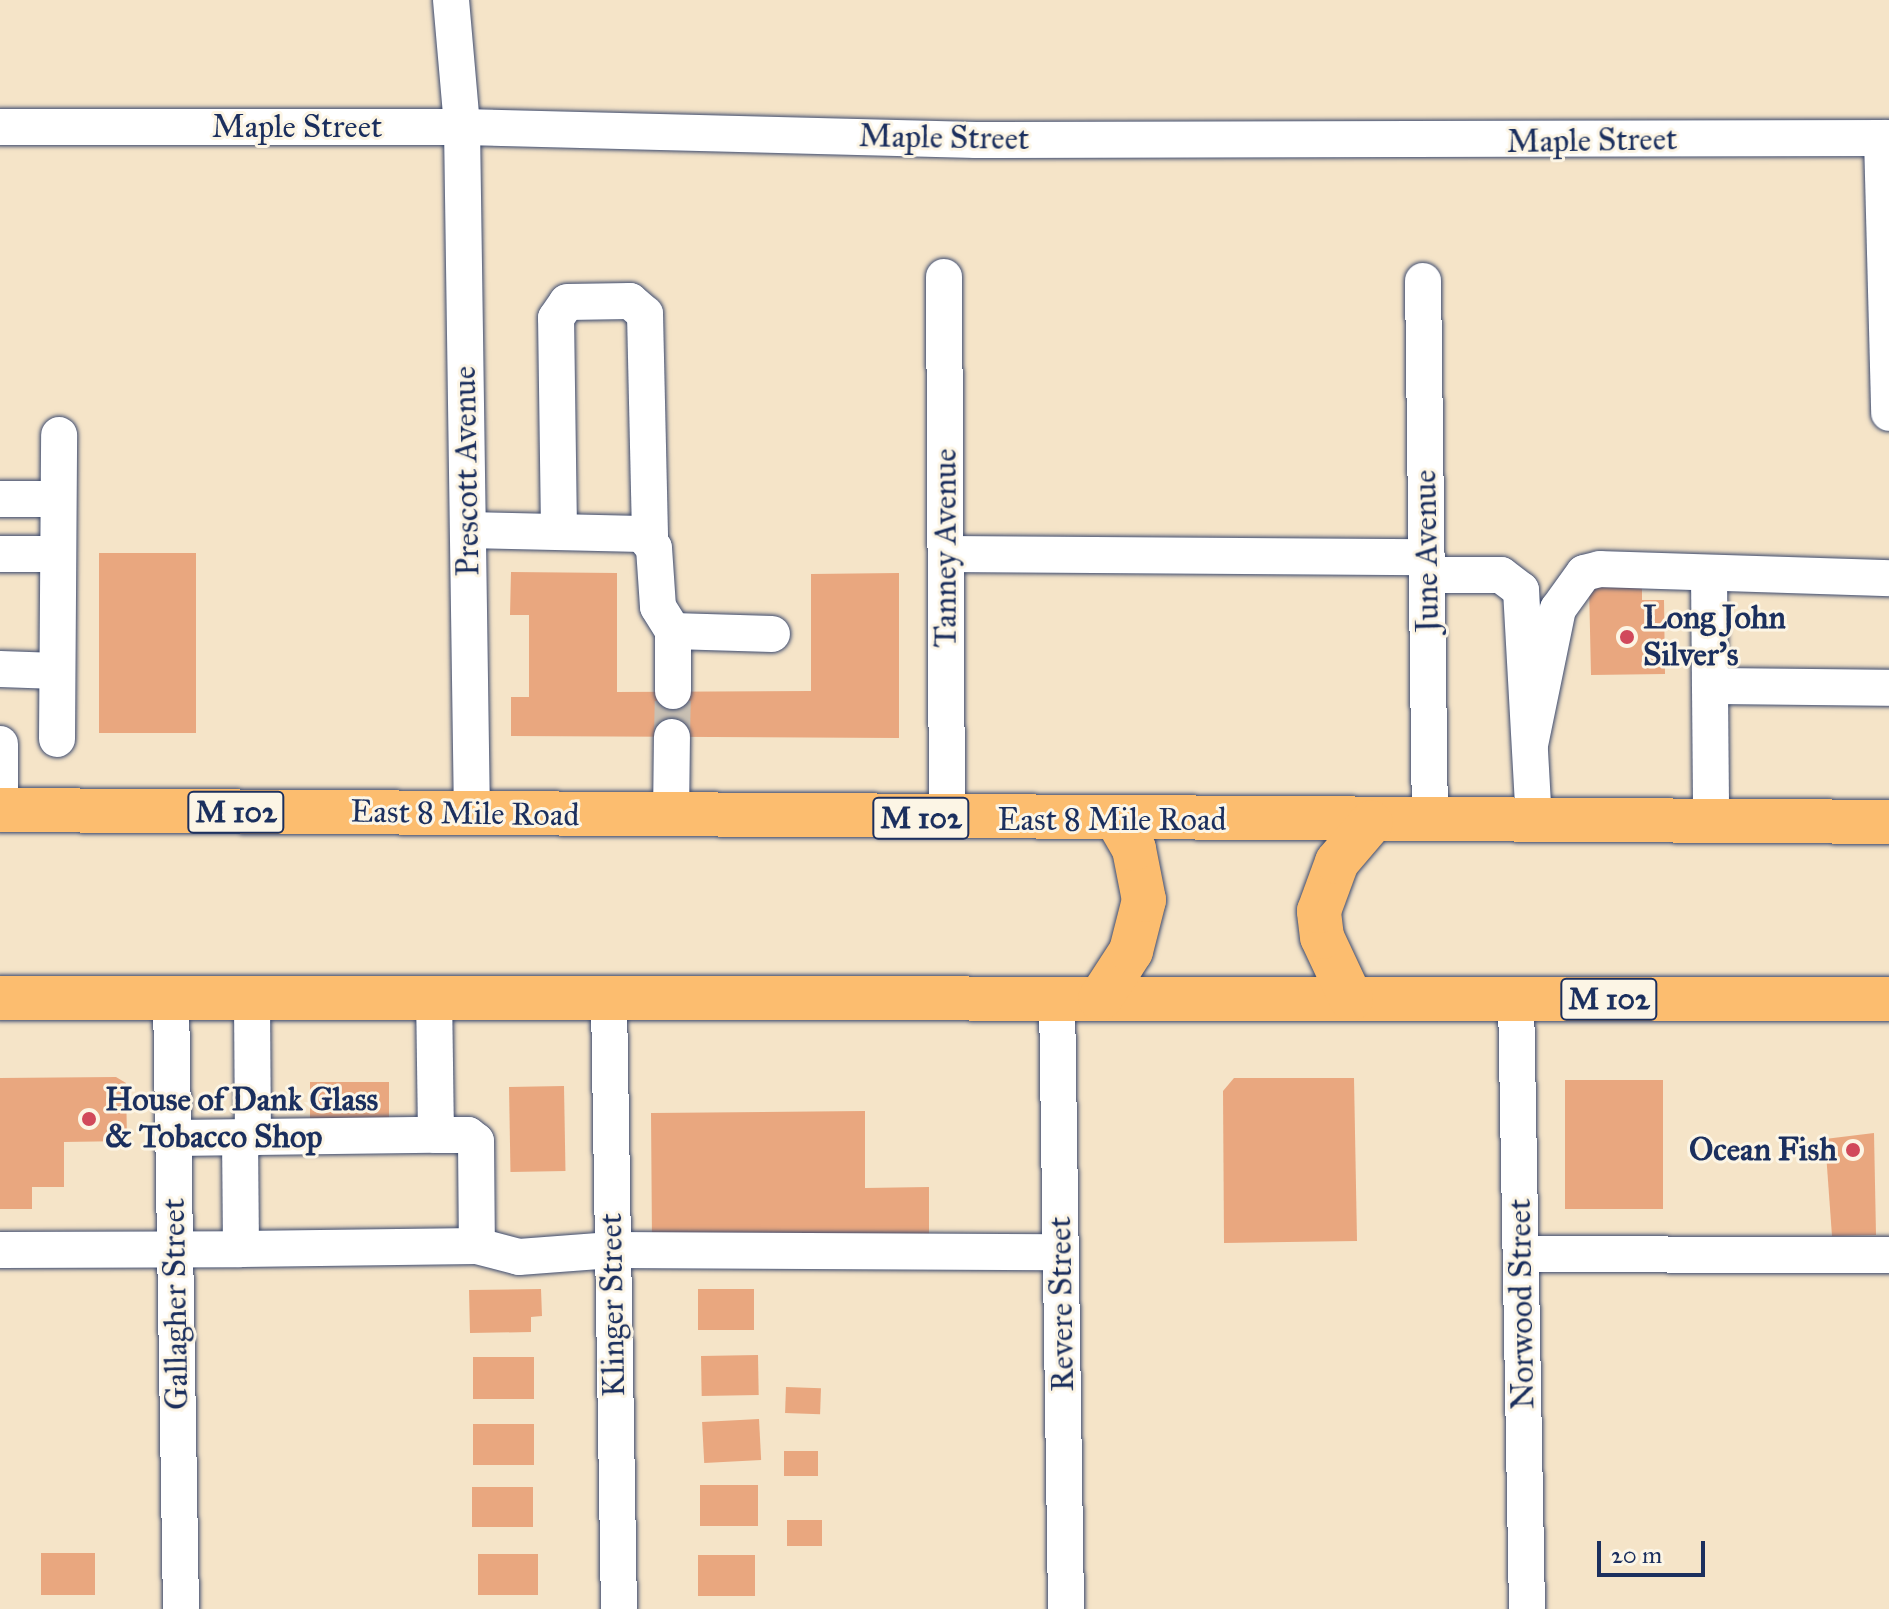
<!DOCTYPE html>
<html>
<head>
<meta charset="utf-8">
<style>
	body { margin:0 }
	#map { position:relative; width:1889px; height:1609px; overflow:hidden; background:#f5e4c8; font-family:"IM FELL Great Primer",serif }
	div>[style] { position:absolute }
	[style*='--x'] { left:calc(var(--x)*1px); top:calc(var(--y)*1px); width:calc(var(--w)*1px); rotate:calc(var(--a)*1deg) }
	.building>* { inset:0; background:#e9a77f; transform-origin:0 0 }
	.minor-tunnel>* { height:36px; margin-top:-18px; transform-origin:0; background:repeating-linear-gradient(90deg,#c9c0b3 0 36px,transparent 0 54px) }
	.roads { filter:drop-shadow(0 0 2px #3c4a6e) drop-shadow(0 0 2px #3c4a6e) }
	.minor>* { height:36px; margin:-18px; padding:0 18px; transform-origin:18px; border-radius:18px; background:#fff }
	.highway>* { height:44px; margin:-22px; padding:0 22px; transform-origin:22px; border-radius:22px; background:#fcbd6f }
	.dots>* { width:22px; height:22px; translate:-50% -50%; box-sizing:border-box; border:4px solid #fcf5e5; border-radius:50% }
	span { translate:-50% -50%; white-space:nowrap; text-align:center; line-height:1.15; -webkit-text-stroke:6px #fcf5e5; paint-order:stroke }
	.shield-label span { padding:2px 6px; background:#fcf5e5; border:2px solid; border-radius:6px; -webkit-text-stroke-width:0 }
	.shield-label { font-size:30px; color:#1b2f5e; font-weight:700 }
	.street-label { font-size:32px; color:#1b2f5e }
	.poi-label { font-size:32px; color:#1b2f5e; font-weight:700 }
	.left { translate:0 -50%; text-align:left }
	.right { translate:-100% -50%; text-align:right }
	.scale { position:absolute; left:1597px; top:1541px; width:108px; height:36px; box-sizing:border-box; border:4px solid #1b2f5e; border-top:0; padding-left:10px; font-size:24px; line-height:28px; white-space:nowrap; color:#1b2f5e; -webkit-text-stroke:6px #fcf5e5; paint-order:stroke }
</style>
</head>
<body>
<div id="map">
	<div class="building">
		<div style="left:196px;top:553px;width:180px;height:97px;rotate:90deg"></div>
		<div style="clip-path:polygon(511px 572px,617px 573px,617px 692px,811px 691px,811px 574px,899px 573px,899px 738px,511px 736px,511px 697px,529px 697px,529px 615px,510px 615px)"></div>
		<div style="clip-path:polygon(1642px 585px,1642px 600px,1664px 600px,1665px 674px,1591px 675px,1589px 586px)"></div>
		<div style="clip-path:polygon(116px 1077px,126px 1083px,127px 1141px,64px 1142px,64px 1187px,32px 1187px,32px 1209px,0 1209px,0 1078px)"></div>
		<div style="clip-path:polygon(1234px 1078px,1354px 1078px,1357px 1241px,1224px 1243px,1223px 1091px)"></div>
		<div style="left:1663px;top:1080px;width:129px;height:98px;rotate:90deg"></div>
		<div style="left:389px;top:1082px;width:65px;height:79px;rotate:90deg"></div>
		<div style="left:564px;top:1086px;width:85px;height:55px;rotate:89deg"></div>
		<div style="clip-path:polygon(865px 1111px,865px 1188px,929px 1187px,929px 1242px,652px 1243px,651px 1113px)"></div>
		<div style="clip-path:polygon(1874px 1133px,1876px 1235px,1832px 1236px,1825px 1139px)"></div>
		<div style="clip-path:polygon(541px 1289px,542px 1316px,531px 1317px,531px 1332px,470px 1333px,469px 1290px)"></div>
		<div style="left:698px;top:1289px;width:56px;height:41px"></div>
		<div style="left:758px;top:1355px;width:40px;height:57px;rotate:89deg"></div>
		<div style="left:534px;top:1357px;width:42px;height:61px;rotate:90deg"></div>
		<div style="left:786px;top:1387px;width:35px;height:26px;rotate:2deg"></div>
		<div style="left:759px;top:1419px;width:41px;height:57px;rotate:87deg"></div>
		<div style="left:473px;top:1424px;width:61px;height:41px"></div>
		<div style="left:784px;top:1451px;width:34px;height:25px"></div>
		<div style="left:758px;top:1485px;width:41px;height:58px;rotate:90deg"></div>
		<div style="left:472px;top:1487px;width:61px;height:40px"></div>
		<div style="left:787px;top:1520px;width:35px;height:26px"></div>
		<div style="left:41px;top:1553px;width:54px;height:42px"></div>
		<div style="left:478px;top:1554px;width:60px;height:41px"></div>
		<div style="left:698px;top:1555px;width:57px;height:41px"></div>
	</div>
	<div class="minor-tunnel">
		<div style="--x:672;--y:737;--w:46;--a:-88.8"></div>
	</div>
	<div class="roads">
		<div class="minor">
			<div style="--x:451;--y:0;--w:127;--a:85"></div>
			<div style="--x:462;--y:127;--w:687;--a:89.17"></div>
			<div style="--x:0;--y:127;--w:462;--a:0"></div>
			<div style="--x:462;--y:127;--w:514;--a:1.45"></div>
			<div style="--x:976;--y:140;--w:913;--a:-0.13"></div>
			<div style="--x:1882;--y:138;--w:275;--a:88.5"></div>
			<div style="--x:944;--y:277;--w:542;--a:89.68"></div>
			<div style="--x:1423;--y:281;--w:541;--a:89.26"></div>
			<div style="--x:0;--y:499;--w:58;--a:0"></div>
			<div style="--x:468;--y:530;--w:174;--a:1.3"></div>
			<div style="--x:642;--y:534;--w:18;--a:49"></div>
			<div style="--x:654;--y:548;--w:59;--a:86.1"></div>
			<div style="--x:658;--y:607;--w:28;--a:58"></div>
			<div style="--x:673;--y:631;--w:99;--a:1.7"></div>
			<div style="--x:559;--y:530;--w:212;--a:-90.8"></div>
			<div style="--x:556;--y:318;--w:19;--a:-55"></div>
			<div style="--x:567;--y:302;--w:63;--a:-0.9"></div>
			<div style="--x:630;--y:301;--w:20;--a:41"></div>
			<div style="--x:645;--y:314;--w:229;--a:88.7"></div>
			<div style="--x:0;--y:554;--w:58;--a:0"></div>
			<div style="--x:946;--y:554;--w:481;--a:0.4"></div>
			<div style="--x:1709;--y:574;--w:248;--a:89.5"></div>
			<div style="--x:1428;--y:575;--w:73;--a:0"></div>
			<div style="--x:1501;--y:575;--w:25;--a:37"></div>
			<div style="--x:1521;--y:590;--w:232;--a:86.8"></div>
			<div style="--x:0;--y:669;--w:57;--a:2"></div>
			<div style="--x:1711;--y:686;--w:178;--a:0.6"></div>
			<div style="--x:673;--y:691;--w:60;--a:-90"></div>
			<div style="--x:57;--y:739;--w:304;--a:-89.6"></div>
			<div style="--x:0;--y:744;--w:66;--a:90"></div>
			<div style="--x:1530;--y:745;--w:139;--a:-78.4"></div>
			<div style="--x:1558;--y:609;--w:44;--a:-54.2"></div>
			<div style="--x:1584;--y:573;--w:16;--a:-14"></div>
			<div style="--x:1600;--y:569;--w:289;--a:1.8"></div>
			<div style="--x:671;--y:816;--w:79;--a:-89.3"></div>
			<div style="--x:1516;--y:998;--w:611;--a:88.97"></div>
			<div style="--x:171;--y:999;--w:610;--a:89.06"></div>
			<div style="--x:1057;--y:999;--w:610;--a:89.15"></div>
			<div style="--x:252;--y:1000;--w:138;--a:89.6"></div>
			<div style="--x:609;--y:1001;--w:608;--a:89.06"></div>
			<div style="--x:436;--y:1135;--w:32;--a:0"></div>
			<div style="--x:468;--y:1135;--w:10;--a:37"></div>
			<div style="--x:476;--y:1141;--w:105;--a:89.5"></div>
			<div style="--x:173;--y:1138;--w:263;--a:-0.7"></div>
			<div style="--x:436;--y:1135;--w:135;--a:-90.8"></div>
			<div style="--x:241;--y:1249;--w:236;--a:-0.7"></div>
			<div style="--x:477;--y:1246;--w:43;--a:14.7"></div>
			<div style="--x:519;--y:1257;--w:93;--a:-4.3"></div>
			<div style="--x:612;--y:1250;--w:449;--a:0.3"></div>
			<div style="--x:0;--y:1250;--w:241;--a:-0.2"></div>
			<div style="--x:241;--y:1249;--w:111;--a:-90.5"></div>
			<div style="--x:1521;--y:1254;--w:368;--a:0.2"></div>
		</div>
		<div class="highway">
			<div style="--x:0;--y:810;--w:1889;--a:0.36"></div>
			<div style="--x:0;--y:998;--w:1889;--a:0.03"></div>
			<div style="--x:1100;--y:999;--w:57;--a:-57.1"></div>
			<div style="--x:1131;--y:951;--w:53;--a:-75.7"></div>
			<div style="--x:1144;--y:900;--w:52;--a:-101.1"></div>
			<div style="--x:1134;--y:849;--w:34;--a:-120"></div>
			<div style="--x:1351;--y:999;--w:68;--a:-115.1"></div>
			<div style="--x:1322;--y:937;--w:26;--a:-97"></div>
			<div style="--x:1319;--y:911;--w:52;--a:-69.8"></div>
			<div style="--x:1337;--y:862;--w:52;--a:-49.6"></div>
		</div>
	</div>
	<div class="dots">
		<div style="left:1627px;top:637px;background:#d1495b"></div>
		<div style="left:89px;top:1119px;background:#d1495b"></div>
		<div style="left:1853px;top:1150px;background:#d1495b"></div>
	</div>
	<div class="shield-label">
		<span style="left:236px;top:812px">M 102</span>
		<span style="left:921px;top:818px">M 102</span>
		<span style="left:1609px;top:999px">M 102</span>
	</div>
	<div class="street-label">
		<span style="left:297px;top:127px">Maple Street</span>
		<span style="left:944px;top:138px;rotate:1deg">Maple Street</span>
		<span style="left:1592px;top:141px;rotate:-1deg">Maple Street</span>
		<span style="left:467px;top:471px;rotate:-91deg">Prescott Avenue</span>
		<span style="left:946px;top:548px;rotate:-90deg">Tanney Avenue</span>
		<span style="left:1427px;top:551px;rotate:-91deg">June Avenue</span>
		<span style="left:465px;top:814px;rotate:1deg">East 8 Mile Road</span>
		<span style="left:1112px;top:820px">East 8 Mile Road</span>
		<span style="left:176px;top:1304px;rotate:-91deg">Gallagher Street</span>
		<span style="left:1062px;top:1304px;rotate:-91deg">Revere Street</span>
		<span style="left:1522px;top:1304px;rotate:-91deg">Norwood Street</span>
		<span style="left:613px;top:1305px;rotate:-91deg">Klinger Street</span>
	</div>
	<div class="poi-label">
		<span class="left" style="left:1643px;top:637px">Long John<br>Silver's</span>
		<span class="left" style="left:105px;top:1119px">House of Dank Glass<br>&amp; Tobacco Shop</span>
		<span class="right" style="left:1837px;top:1150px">Ocean Fish</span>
	</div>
	<div class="scale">20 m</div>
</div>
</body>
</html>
